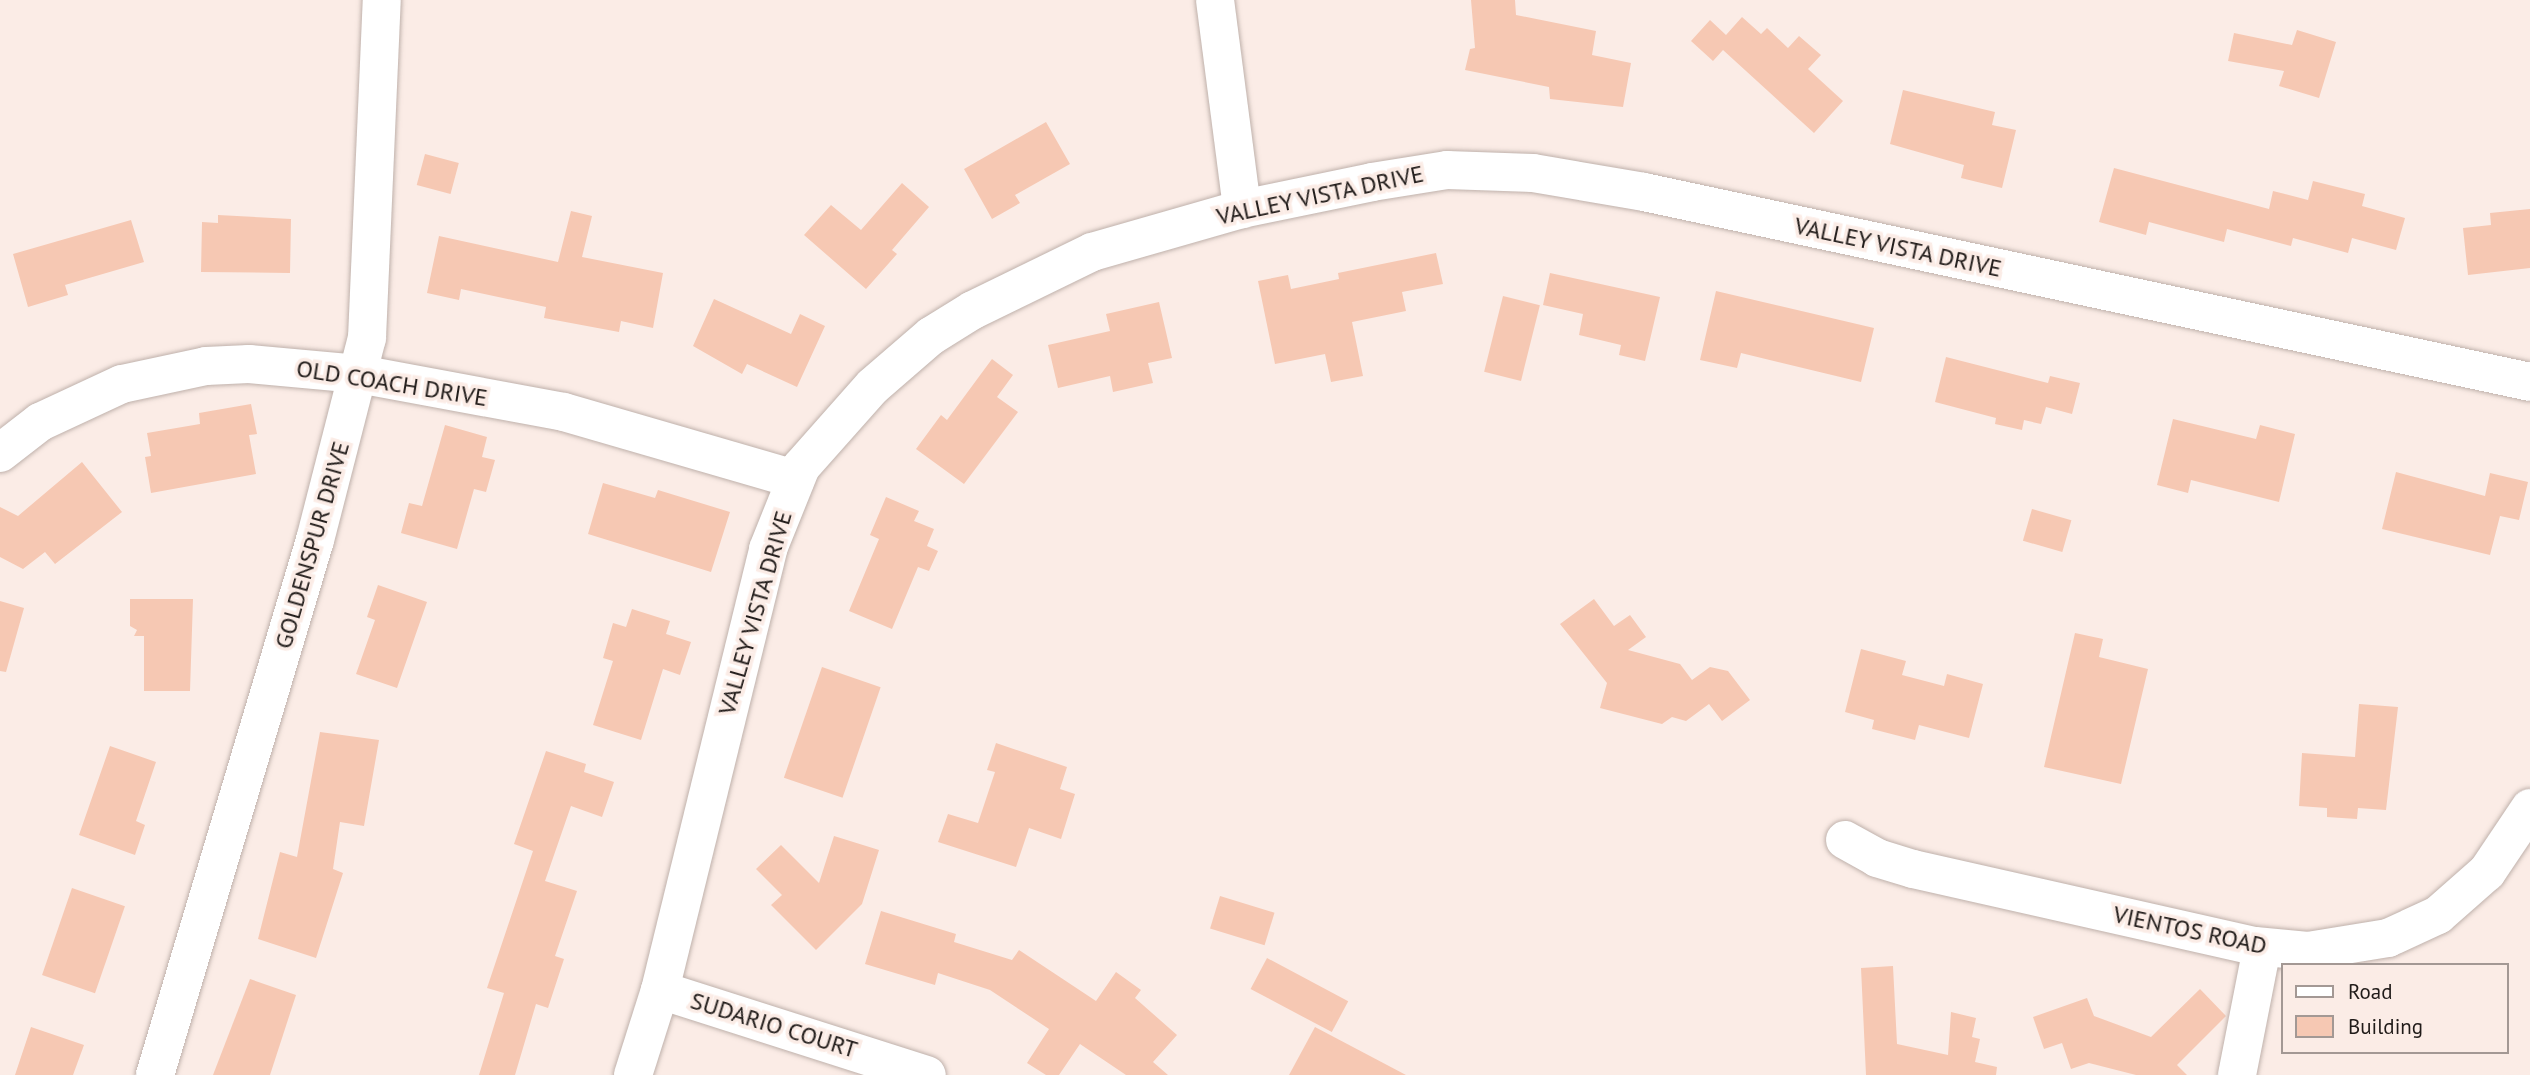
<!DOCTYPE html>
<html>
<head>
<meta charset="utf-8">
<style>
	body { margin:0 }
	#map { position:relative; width:2530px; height:1075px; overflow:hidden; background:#fbece6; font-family:"PT Sans",sans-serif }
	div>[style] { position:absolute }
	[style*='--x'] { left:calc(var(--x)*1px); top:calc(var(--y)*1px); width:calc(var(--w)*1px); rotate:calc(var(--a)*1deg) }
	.building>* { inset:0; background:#f6c8b3; transform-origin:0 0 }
	.roads { filter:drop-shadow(0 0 2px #bfb1ab) drop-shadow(0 0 2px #bfb1ab) }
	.minor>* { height:38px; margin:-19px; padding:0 19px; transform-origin:19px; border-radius:19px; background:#fff }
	span { translate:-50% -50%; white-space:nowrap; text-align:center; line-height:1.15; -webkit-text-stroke:7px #fbece6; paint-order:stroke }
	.street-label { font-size:24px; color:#201b19 }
	.legend { position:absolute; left:2281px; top:963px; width:228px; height:91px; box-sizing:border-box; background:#fbece6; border:2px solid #a39894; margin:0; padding:9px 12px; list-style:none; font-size:21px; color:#201b19 }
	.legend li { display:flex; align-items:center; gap:14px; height:35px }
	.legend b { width:35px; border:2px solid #a39894 }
</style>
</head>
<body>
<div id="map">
	<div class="building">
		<div style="clip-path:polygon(1471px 0,1515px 0,1516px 15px,1596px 31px,1592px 55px,1631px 63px,1623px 107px,1550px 99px,1549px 87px,1465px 70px,1470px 49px,1475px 48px)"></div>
		<div style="clip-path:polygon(1742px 17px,1761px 34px,1767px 28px,1788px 48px,1799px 36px,1821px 55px,1808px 69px,1843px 101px,1814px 133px,1723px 50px,1713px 61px,1691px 41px,1710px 20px,1726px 35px)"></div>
		<div style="clip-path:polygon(2297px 30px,2336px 42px,2319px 98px,2279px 86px,2284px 71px,2228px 61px,2234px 33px,2292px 45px)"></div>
		<div style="clip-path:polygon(1903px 90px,1995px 112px,1992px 125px,2016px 130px,2002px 188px,1961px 178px,1964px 165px,1890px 144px)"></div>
		<div style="clip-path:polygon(1046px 122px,1070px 164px,1015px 195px,1020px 203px,992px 219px,964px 169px)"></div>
		<div style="left:425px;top:154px;width:35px;height:32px;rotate:15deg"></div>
		<div style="clip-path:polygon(2114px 168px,2269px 209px,2273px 191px,2308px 200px,2313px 181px,2365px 194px,2362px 206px,2405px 218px,2396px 250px,2352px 238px,2348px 253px,2293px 238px,2291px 246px,2227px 229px,2224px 242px,2149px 222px,2146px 235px,2099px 222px)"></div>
		<div style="clip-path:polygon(902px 183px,929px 207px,892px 250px,897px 254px,866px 289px,804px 235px,831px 205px,861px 230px)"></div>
		<div style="clip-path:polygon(2530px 209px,2530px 268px,2468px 275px,2463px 228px,2491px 225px,2490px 213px)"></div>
		<div style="clip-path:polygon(571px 211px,592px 216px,582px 257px,663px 273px,653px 328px,621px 321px,619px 332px,544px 318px,546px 307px,461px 289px,459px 300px,427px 293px,439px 236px,558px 262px)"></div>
		<div style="clip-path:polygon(218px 215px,291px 219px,290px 273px,201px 272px,202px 222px,218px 223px)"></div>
		<div style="clip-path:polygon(131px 220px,144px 262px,65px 285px,68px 295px,28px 307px,13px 254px)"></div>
		<div style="clip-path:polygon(1436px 253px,1443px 284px,1402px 292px,1406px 311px,1352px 322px,1363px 376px,1331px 382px,1325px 354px,1275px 364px,1258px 281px,1288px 275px,1291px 289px,1339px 279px,1338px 273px)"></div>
		<div style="clip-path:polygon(1550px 273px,1660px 297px,1645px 361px,1619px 355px,1621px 345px,1579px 335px,1583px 314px,1543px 305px)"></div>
		<div style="clip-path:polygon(1716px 291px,1874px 328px,1861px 382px,1741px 353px,1737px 368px,1700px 360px)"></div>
		<div style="left:1503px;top:296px;width:38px;height:78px;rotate:14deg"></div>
		<div style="clip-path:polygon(714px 299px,791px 334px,800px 314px,825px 326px,797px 387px,747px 364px,742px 374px,693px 346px)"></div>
		<div style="clip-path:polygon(1159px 302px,1172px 358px,1148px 363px,1153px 383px,1113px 392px,1110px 376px,1058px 388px,1048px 345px,1110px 331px,1106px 314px)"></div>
		<div style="clip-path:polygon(1946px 357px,2048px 383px,2050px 376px,2080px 383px,2072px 414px,2046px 407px,2041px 424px,2024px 420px,2022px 430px,1995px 424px,1996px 418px,1935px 402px)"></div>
		<div style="clip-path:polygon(992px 359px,1013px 375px,997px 397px,1018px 412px,964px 484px,916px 449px,941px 415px,947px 420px)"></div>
		<div style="clip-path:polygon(251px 404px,257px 434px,249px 435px,256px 474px,151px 493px,145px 457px,151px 456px,147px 433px,200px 424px,199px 413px)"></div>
		<div style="clip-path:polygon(2173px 419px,2256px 439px,2260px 425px,2295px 434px,2279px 502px,2191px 480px,2188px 493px,2157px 485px)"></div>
		<div style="clip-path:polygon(445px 425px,487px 437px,482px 457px,495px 460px,486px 492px,474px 489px,457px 549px,401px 533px,409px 503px,422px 506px)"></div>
		<div style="clip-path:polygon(82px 462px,122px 512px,55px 564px,45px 552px,23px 569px,0 557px,0 507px,18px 516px)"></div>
		<div style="clip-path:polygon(2396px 472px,2485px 496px,2490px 473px,2528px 482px,2519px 520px,2500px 516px,2490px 555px,2382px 529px)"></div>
		<div style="clip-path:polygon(603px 483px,655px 498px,658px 490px,730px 512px,711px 572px,588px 534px)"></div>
		<div style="clip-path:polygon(886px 497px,919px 511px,914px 521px,934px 529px,927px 546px,938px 551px,929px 571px,918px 567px,892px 629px,849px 611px,879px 539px,870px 535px)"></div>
		<div style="left:2032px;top:509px;width:41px;height:33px;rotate:16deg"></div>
		<div style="clip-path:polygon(378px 585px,427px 602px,397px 688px,356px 674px,375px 620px,367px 617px)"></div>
		<div style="clip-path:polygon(130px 599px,193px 599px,190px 691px,144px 691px,144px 636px,134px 636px,137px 630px,130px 626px)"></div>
		<div style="clip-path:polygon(1594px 599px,1614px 626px,1630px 615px,1646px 637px,1628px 650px,1680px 664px,1692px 680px,1710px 667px,1728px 671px,1750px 700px,1722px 721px,1709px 704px,1686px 721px,1672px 717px,1662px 724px,1600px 708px,1607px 683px,1560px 624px)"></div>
		<div style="clip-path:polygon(0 601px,24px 608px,6px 672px,0 671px)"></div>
		<div style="clip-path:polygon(632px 609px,670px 621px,666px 634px,691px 642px,680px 675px,663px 669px,641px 740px,593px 725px,613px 661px,603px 658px,613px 623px,626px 627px)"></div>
		<div style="clip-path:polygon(2075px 633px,2103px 639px,2099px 657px,2148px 669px,2121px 784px,2044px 767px)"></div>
		<div style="clip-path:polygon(1861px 649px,1906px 661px,1902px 675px,1944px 686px,1947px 674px,1983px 684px,1969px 738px,1919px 725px,1915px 740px,1872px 729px,1874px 720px,1845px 712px)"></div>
		<div style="left:822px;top:667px;width:62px;height:117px;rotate:19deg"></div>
		<div style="clip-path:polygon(2359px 704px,2398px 707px,2386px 810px,2358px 808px,2357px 819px,2327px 817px,2327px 808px,2299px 806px,2302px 753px,2355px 757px)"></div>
		<div style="clip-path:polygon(320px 732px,379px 740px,364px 826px,340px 822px,333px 869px,343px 873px,316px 958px,258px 939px,280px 852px,297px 857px)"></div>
		<div style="clip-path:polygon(996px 743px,1067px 767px,1060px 789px,1075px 794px,1061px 839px,1029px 828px,1016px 867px,938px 842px,948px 814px,978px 823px,995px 772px,987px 770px)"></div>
		<div style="clip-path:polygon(110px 746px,156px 762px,136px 821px,145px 825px,135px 855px,79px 835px)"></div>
		<div style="clip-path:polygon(546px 751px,586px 764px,584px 772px,614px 782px,602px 817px,571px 806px,545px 881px,577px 891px,555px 956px,564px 959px,548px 1008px,536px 1004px,515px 1075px,479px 1075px,504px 993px,487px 988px,533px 851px,514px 844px)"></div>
		<div style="clip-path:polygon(834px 836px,879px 850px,862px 904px,816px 950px,771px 905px,782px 895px,756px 869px,781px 845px,819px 883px)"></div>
		<div style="left:72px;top:888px;width:56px;height:92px;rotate:19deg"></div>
		<div style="left:1220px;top:896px;width:57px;height:34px;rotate:17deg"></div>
		<div style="clip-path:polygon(881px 911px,956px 934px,954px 942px,1012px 960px,1019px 950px,1096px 1001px,1116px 972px,1141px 990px,1135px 998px,1177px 1035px,1153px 1062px,1168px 1075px,1126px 1075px,1080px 1044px,1059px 1075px,1046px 1075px,1027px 1063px,1049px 1029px,990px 990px,938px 973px,935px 985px,865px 964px)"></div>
		<div style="left:1267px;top:958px;width:92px;height:35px;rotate:28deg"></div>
		<div style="clip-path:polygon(1893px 966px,1897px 1044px,1948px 1055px,1951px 1012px,1976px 1018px,1972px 1037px,1980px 1039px,1975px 1062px,1997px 1067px,1996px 1075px,1866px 1075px,1861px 968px)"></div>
		<div style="clip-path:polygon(250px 979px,296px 995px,270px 1075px,213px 1075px)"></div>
		<div style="clip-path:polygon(2200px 989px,2226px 1016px,2177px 1065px,2187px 1075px,2136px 1075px,2089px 1063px,2071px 1069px,2062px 1043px,2044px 1049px,2033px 1017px,2087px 998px,2094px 1016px,2151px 1037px)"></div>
		<div style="clip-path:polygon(31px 1027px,84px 1045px,73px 1075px,15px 1075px)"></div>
		<div style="clip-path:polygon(1315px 1027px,1406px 1075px,1289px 1075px)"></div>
	</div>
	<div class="roads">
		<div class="minor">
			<div style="--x:1215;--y:0;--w:211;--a:82.6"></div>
			<div style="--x:0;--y:453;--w:51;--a:-37.8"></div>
			<div style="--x:40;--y:422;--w:90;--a:-24.9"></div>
			<div style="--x:122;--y:384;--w:86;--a:-12.1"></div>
			<div style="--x:206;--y:366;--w:43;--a:-2.7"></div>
			<div style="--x:249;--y:364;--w:110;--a:5.2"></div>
			<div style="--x:359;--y:374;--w:208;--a:10.5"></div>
			<div style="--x:564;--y:412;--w:241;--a:16.2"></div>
			<div style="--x:1845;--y:840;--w:37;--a:29"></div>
			<div style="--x:1877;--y:858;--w:38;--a:17"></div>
			<div style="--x:1913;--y:869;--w:351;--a:12.7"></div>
			<div style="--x:2255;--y:946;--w:53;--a:5.4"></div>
			<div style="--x:2308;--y:951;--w:81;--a:-9.2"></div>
			<div style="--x:2388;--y:938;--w:55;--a:-24.7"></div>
			<div style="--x:2438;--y:915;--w:65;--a:-41.3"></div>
			<div style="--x:2487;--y:872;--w:77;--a:-56.1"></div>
			<div style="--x:660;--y:990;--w:280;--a:17.7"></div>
			<div style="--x:155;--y:1075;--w:558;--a:-73.35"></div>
			<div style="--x:315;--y:540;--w:209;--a:-75.6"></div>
			<div style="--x:367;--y:338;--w:338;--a:-87.5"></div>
			<div style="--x:633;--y:1075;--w:89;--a:-72.4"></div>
			<div style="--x:660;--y:990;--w:454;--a:-76.2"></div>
			<div style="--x:768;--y:549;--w:88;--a:-68.1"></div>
			<div style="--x:801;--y:467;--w:108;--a:-48.4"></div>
			<div style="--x:873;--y:386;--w:77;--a:-40.8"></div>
			<div style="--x:931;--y:336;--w:49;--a:-31.8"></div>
			<div style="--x:973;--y:310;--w:132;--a:-26"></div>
			<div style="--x:1092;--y:252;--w:156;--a:-16"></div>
			<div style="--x:1242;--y:209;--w:133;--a:-11.7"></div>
			<div style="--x:1372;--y:182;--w:76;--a:-9.1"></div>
			<div style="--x:1447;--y:170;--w:86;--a:2"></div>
			<div style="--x:1533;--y:173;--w:113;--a:9.7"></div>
			<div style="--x:1644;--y:192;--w:906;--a:12.1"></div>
			<div style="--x:2237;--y:1075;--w:130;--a:-78.9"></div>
		</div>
	</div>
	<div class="street-label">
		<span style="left:1320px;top:195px;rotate:-12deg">VALLEY VISTA DRIVE</span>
		<span style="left:1898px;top:247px;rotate:12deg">VALLEY VISTA DRIVE</span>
		<span style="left:392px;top:383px;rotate:9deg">OLD COACH DRIVE</span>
		<span style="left:312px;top:545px;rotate:-74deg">GOLDENSPUR DRIVE</span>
		<span style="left:755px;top:613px;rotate:-74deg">VALLEY VISTA DRIVE</span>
		<span style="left:2190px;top:930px;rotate:12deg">VIENTOS ROAD</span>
		<span style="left:774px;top:1025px;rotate:17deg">SUDARIO COURT</span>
	</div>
	<ul class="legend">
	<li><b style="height:9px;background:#fff"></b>Road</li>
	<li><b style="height:19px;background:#f6c8b3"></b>Building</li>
	</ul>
</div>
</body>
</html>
